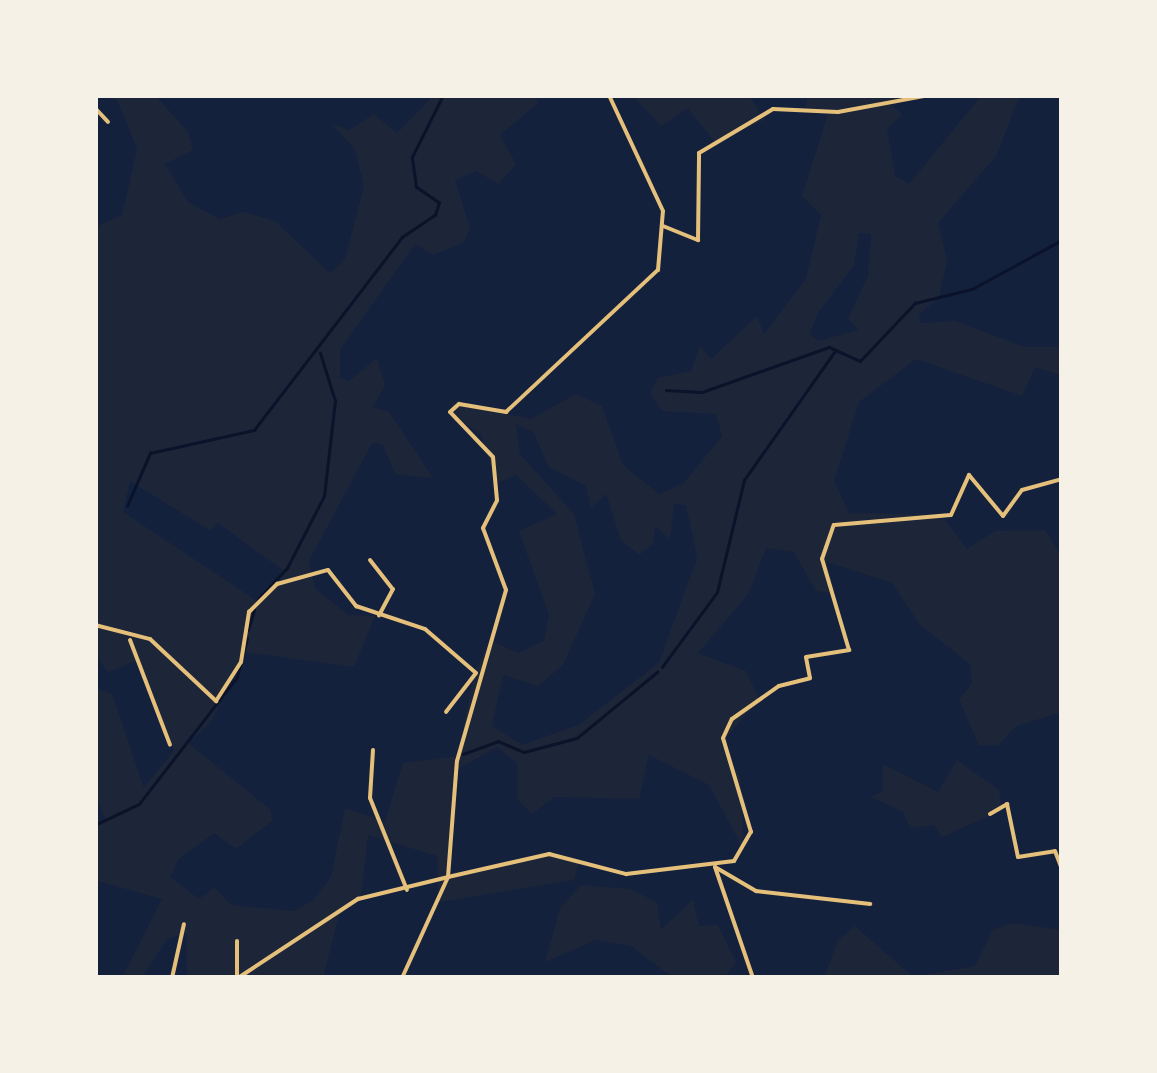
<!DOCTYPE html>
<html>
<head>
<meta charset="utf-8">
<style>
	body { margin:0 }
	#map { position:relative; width:1157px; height:1073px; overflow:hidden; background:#14213d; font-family:"PT Serif",serif }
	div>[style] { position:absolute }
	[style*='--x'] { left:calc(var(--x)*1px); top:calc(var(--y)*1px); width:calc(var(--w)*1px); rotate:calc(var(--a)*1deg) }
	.green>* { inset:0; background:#1d2539 }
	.stream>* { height:2.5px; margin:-1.25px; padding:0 1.25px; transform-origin:1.25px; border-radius:1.25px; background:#0b132b }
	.minor>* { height:4px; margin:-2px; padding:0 2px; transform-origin:2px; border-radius:2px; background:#e5c07b }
	.tertiary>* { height:4px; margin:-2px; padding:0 2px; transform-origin:2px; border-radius:2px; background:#e5c07b }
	span { translate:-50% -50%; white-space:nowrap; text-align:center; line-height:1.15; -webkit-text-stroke:10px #f6f1e7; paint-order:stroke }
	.frame { position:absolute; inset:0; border:98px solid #f6f1e7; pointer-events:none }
</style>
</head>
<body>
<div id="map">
	<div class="green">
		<div style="clip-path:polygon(evenodd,95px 95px,155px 95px,188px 132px,193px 150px,165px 164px,188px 202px,220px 219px,243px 212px,275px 221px,330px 273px,345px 259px,364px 186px,355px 149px,331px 123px,349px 130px,374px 114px,397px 133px,434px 95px,535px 95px,538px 103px,500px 135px,516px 164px,499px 184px,476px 171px,455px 180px,470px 228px,464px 242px,433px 255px,415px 244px,340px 350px,340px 378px,349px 381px,377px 358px,385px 385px,373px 407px,389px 412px,433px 478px,395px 474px,383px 445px,372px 443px,309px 561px,315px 588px,348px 615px,375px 616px,354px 667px,244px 652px,211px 722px,188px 743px,271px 810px,272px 821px,236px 849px,214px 833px,178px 860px,170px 877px,199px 899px,214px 887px,231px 905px,294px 911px,313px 900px,331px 877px,345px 808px,385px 822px,403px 763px,458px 756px,474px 674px,490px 640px,518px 653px,544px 641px,549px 615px,519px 531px,557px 514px,516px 475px,496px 483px,481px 434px,453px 417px,452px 403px,531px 419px,576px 394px,602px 406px,623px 465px,659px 494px,684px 483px,722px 436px,716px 414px,662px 411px,650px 393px,658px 378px,691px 371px,700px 346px,711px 359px,757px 316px,764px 334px,806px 279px,821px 215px,802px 196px,829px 111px,806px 108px,807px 95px,930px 95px,890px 104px,902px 114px,887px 129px,895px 176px,909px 184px,982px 95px,1020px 95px,996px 156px,938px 223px,947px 260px,939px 298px,919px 314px,921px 323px,955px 321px,1025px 347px,1059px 347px,1062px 376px,1035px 367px,1022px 396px,916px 359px,859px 402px,834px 481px,849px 513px,941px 515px,967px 549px,995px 531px,1045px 530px,1062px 557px,1062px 712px,1016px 726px,998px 746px,979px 745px,959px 700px,972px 683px,970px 664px,920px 625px,892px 583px,827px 562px,829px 593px,816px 591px,794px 552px,766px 548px,749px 593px,698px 653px,746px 671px,759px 699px,721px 744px,740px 777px,744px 850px,709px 785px,649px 755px,639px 799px,554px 797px,532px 814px,517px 799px,517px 763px,497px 747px,458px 769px,447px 875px,553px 853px,579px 862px,574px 880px,439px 902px,437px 856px,368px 835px,361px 896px,339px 915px,323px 978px,187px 978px,186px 933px,167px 939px,142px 978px,122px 978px,162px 899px,98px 881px,95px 897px,95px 828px,106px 820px,95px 795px,95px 688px,112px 694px,144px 788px,174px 750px,138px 660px,108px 672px,95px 655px,95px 227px,122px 215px,137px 149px,117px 100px,95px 95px,859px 233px,871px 234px,868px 276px,848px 318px,858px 330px,818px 341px,810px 334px,817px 314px,854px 265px,859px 233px,95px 95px,516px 424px,533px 432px,549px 467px,586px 486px,591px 508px,606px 494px,621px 540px,639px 555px,653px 544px,655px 526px,670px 539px,674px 504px,686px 505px,697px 558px,659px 663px,578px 725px,522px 745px,492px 726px,503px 675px,538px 686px,563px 665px,595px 594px,574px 514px,520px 454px,516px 424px,95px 95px,130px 481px,211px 531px,218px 523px,284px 571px,274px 588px,260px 603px,123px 512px,130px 481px)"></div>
		<div style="clip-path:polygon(632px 95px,749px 95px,764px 120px,715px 142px,688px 108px,661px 126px)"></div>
		<div style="clip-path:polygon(957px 760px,999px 790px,1002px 810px,942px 837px,934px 825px,910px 828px,903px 812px,871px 797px,883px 791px,883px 764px,938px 792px)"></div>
		<div style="clip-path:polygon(581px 885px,630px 889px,657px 902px,661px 930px,693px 899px,699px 926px,718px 925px,736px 962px,724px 978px,674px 978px,631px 946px,596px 940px,545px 962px,560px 908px)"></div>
		<div style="clip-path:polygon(1012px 923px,1062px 930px,1062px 978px,824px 978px,838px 940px,855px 926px,913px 977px,975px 966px,993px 930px)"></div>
	</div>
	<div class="stream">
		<div style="--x:666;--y:390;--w:36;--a:3"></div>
		<div style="--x:702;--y:392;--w:135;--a:-19.5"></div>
		<div style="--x:829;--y:347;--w:34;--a:24"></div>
		<div style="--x:860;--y:361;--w:80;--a:-46.5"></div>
		<div style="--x:915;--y:303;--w:59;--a:-13.8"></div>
		<div style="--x:972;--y:289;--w:102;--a:-28.6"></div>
		<div style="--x:127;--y:506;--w:58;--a:-66.5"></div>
		<div style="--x:150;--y:453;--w:107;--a:-12.5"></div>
		<div style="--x:254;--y:430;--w:243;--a:-52.5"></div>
		<div style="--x:402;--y:237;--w:40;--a:-34"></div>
		<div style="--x:435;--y:215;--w:13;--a:-72"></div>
		<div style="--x:439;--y:203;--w:28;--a:-145"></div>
		<div style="--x:416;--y:187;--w:30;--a:-98"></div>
		<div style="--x:412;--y:157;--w:69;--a:-63.4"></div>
		<div style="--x:258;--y:599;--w:42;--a:-46.9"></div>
		<div style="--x:287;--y:568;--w:81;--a:-62.8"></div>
		<div style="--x:324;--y:496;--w:96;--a:-83.4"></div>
		<div style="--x:335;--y:401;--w:50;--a:-107.4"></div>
		<div style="--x:248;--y:630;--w:21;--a:-73"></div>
		<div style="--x:662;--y:667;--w:93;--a:-53.7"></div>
		<div style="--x:717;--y:592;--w:115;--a:-76.4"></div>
		<div style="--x:744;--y:480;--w:158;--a:-54.8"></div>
		<div style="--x:463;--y:754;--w:37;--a:-20"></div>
		<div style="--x:498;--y:741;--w:28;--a:23"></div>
		<div style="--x:524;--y:752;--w:55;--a:-14.8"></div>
		<div style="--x:577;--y:738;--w:104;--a:-39.5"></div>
		<div style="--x:95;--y:825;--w:49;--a:-25.5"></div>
		<div style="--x:139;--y:804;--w:160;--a:-52.3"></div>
		<div style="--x:237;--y:677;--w:40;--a:-75.6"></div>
	</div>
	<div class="minor">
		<div style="--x:95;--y:108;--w:19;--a:47"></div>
		<div style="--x:663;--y:226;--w:38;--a:22"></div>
		<div style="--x:698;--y:240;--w:87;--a:-89.3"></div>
		<div style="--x:699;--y:153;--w:86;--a:-30.7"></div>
		<div style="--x:773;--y:109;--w:65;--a:2.6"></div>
		<div style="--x:838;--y:112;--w:94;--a:-10.5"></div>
		<div style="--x:370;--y:560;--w:37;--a:52"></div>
		<div style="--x:393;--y:589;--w:30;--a:118"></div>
		<div style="--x:95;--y:625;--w:57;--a:14.3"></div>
		<div style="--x:150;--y:639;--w:91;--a:43.2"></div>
		<div style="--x:216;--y:701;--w:46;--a:-57.3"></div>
		<div style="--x:241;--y:662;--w:51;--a:-80.9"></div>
		<div style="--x:249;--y:612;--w:40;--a:-45"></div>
		<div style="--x:277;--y:584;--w:53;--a:-15.4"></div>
		<div style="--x:328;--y:570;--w:46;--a:52.1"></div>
		<div style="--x:356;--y:606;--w:73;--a:18.4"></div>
		<div style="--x:425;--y:629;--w:67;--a:40.8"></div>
		<div style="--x:476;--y:673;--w:49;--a:127.6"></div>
		<div style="--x:130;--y:640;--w:112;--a:69.1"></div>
		<div style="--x:373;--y:750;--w:48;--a:93.6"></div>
		<div style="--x:370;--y:798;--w:99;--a:68.1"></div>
		<div style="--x:990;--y:814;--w:20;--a:-30"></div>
		<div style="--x:1007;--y:804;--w:54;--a:78.3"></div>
		<div style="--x:1018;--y:857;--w:37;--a:-9"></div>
		<div style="--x:1055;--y:851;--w:19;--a:69"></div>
		<div style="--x:715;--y:867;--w:48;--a:30.3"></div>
		<div style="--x:756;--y:891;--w:115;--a:6.5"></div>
		<div style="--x:715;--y:867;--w:117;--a:71.1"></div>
		<div style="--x:1062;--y:915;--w:9;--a:90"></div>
		<div style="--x:172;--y:978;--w:55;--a:-77.5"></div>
		<div style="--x:237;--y:978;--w:37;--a:-90"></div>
		<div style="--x:402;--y:978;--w:111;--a:-65.5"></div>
		<div style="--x:448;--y:877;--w:104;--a:-12.8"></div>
		<div style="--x:549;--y:854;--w:80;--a:14.6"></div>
		<div style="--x:626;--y:874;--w:109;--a:-6.9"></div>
		<div style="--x:734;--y:861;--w:34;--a:-60"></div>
		<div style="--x:751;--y:832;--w:98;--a:-106.6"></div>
		<div style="--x:723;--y:738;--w:21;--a:-65"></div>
		<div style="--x:732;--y:719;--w:57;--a:-35.1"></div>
		<div style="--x:779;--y:686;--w:32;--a:-14"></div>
		<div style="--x:810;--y:678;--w:21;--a:-101"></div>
		<div style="--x:806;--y:657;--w:44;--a:-9.2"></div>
		<div style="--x:849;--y:650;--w:95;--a:-106.5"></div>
		<div style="--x:822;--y:559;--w:36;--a:-71"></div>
		<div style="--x:834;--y:525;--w:117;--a:-4.9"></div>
		<div style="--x:951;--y:515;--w:44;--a:-65.8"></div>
		<div style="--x:969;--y:475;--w:53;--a:50.3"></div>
		<div style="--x:1003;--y:516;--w:32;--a:-54"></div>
		<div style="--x:1022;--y:490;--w:41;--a:-15.4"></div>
	</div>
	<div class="tertiary">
		<div style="--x:238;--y:978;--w:144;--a:-33.4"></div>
		<div style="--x:358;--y:899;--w:93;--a:-13.7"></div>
		<div style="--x:448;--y:877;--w:116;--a:-85.6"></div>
		<div style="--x:457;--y:761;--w:178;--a:-74"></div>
		<div style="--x:506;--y:590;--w:66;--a:-110.4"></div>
		<div style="--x:483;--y:528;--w:31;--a:-63"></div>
		<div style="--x:497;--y:500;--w:43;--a:-95.3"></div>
		<div style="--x:493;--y:457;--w:62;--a:-133.7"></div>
		<div style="--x:450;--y:412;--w:12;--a:-42"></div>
		<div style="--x:459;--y:404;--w:48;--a:9.7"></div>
		<div style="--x:506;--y:412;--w:208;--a:-43.1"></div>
		<div style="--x:658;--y:270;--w:59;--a:-85.2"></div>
		<div style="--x:663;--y:211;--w:128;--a:-115"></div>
	</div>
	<div class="frame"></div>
</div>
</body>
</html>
